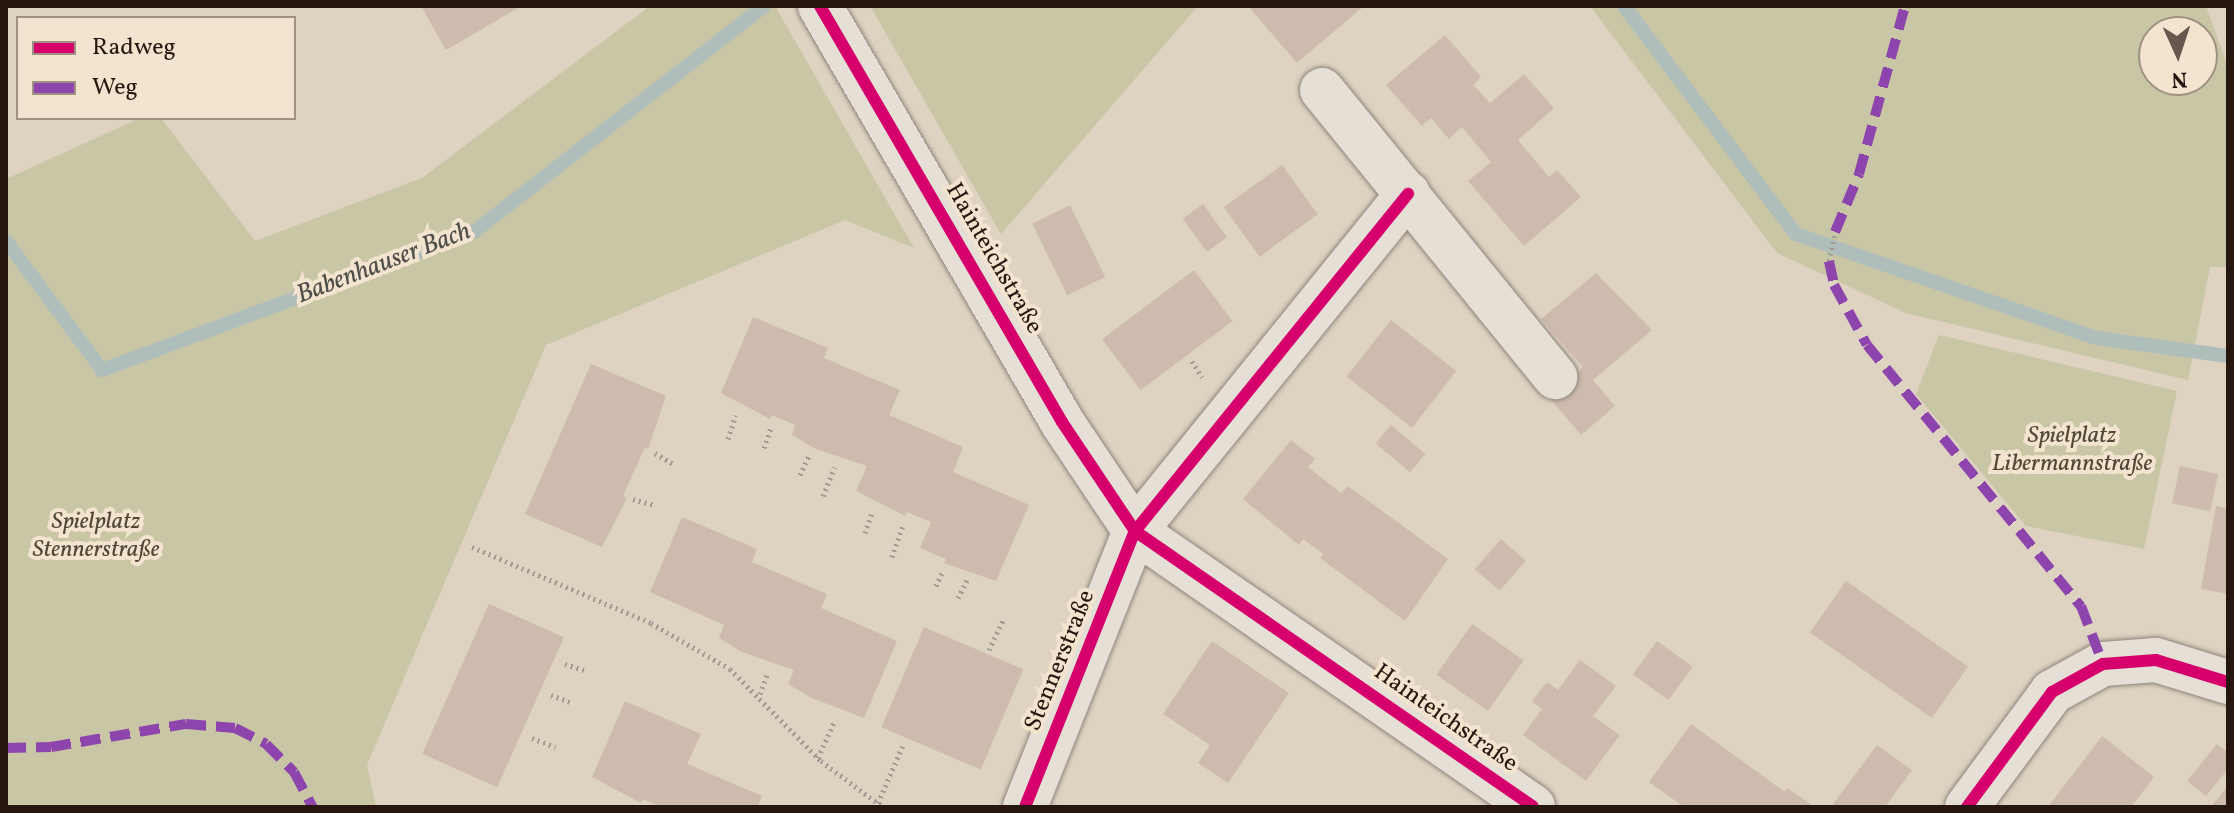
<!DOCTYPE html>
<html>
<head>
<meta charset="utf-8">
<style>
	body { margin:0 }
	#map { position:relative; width:2234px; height:813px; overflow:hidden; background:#ded2c1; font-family:Vollkorn,serif }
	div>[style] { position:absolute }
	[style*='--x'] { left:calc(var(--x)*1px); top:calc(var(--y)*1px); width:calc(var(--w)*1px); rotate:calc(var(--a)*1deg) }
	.green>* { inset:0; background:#c8c6a5 }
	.stream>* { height:14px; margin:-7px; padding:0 7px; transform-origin:7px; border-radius:7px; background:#b0bebb }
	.building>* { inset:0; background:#cebbae; transform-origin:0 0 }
	.path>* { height:5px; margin-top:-2.5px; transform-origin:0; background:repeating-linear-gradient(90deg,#a19b94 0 2px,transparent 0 6px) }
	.roads { filter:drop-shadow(0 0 2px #8e867c) drop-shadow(0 0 2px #8e867c) }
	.street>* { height:44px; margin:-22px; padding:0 22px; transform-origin:22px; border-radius:22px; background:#e5dfd6 }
	.quiet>* { height:10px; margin-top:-5px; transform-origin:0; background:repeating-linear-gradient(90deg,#8e44ad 0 20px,transparent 0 30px) }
	.cycleway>* { height:12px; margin:-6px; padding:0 6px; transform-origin:6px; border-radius:6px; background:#d6006c }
	span { translate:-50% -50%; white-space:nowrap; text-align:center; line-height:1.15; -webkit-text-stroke:8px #f2e4ce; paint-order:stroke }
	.street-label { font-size:24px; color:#261610 }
	.park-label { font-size:24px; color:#514836; font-style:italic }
	.water-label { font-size:26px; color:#4f4e4b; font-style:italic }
	.frame { position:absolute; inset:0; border:8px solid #261610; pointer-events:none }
	.legend { position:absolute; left:16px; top:16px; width:280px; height:104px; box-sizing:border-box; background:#f2e4ce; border:2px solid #a09282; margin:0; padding:10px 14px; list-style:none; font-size:24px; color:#261610 }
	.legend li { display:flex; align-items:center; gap:16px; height:40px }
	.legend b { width:40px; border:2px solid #a09282 }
	.north { position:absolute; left:2138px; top:16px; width:80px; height:80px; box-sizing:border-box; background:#f2e4ce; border:2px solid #a09282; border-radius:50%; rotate:177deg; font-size:22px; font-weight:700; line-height:32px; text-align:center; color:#261610 }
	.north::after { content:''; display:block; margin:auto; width:28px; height:36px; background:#66584e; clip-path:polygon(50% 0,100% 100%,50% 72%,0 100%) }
</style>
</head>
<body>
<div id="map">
	<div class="green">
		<div style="clip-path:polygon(650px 6px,775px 6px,914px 248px,845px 220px,546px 345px,367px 765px,376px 807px,6px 807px,6px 179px,140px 118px,161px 118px,255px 241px,422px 178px)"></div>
		<div style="clip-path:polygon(870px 6px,1198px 6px,1001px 234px)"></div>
		<div style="clip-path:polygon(evenodd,1590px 6px,2206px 6px,2228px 67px,2228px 267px,2210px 267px,2188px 380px,1906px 313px,1777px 253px,1590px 6px,2202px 32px,2202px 80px,2154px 80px,2154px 32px,2202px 32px)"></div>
		<div style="clip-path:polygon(1939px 335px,2177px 391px,2144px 549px,2026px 526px,1916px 394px)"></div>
	</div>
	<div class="stream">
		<div style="--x:1624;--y:6;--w:286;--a:53"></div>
		<div style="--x:1796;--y:234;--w:318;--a:19.1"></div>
		<div style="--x:2096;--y:338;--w:133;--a:7.8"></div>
		<div style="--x:6;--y:241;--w:161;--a:53.3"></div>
		<div style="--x:102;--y:370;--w:398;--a:-20.4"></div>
		<div style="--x:475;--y:231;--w:366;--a:-37.9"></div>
	</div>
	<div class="building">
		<div style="clip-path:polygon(421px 6px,521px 6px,446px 50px)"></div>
		<div style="clip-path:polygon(1248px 6px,1364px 6px,1297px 63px)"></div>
		<div style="clip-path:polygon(1445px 35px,1481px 77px,1473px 85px,1490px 103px,1524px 74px,1554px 108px,1518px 140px,1549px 177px,1557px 170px,1581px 197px,1524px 246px,1468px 181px,1491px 162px,1462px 127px,1449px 139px,1431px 118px,1422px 126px,1386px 85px)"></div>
		<div style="left:1282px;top:165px;width:61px;height:72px;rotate:54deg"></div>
		<div style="left:1203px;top:204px;width:41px;height:25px;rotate:54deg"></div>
		<div style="left:1070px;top:205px;width:80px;height:42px;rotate:64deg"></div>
		<div style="left:1194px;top:270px;width:64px;height:115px;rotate:53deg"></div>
		<div style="clip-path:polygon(1596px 273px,1652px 330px,1593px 380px,1615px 406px,1581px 435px,1548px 396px,1583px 367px,1541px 319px)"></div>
		<div style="clip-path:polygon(753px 317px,828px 348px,824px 358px,900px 390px,889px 415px,963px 447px,953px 472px,1029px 505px,996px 581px,944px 563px,946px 559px,920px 548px,931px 522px,907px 512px,905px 516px,856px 491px,867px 466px,816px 449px,792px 435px,795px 425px,772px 415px,770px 419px,721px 393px)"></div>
		<div style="left:1391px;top:320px;width:83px;height:72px;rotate:38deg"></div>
		<div style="clip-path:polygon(591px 364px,666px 396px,648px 449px,645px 447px,623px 496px,627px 498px,602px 547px,525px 514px)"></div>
		<div style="left:1391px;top:425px;width:45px;height:24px;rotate:40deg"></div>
		<div style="clip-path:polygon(1291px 440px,1315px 459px,1308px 467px,1341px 493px,1348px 486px,1448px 559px,1405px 621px,1320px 558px,1323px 554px,1303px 539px,1299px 545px,1243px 499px)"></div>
		<div style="left:2180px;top:466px;width:39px;height:38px;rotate:12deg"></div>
		<div style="clip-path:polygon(2216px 506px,2228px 509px,2228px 594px,2201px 589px)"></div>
		<div style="clip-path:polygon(682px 517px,757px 549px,752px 562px,827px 594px,821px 608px,897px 641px,864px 718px,812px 698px,788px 684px,794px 670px,742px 652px,719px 638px,724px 625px,650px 592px)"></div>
		<div style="left:1501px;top:539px;width:33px;height:40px;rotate:41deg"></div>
		<div style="left:1846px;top:581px;width:149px;height:63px;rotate:35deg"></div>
		<div style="left:489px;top:604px;width:82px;height:164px;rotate:24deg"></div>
		<div style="left:1472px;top:624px;width:63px;height:62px;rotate:35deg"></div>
		<div style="left:924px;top:627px;width:108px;height:109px;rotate:23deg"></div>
		<div style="clip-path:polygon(1212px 641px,1289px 693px,1228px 783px,1198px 763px,1210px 745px,1163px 714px)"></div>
		<div style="left:1657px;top:641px;width:44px;height:41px;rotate:36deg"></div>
		<div style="clip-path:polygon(1580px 660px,1616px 686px,1593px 716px,1620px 735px,1586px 781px,1523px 735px,1542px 709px,1532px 701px,1547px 682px,1558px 690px)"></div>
		<div style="clip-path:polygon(625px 701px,701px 734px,687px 764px,762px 796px,757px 807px,661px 807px,643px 799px,641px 803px,592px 777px)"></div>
		<div style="clip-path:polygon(1691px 724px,1785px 792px,1787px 788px,1815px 807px,1684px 807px,1649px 782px)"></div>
		<div style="clip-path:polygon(2102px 736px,2154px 777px,2131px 807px,2048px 807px)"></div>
		<div style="clip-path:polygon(2217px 744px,2228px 753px,2228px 769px,2206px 796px,2187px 781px)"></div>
		<div style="clip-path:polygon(1877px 745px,1912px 770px,1885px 807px,1831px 807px)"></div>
		<div style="clip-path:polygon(2228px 786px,2228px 807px,2216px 807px,2213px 804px)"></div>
	</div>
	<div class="path">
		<div style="--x:1829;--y:261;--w:30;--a:-78"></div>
		<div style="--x:1192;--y:361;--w:19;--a:58"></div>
		<div style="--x:728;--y:439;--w:25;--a:-72"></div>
		<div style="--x:764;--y:448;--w:21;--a:-71"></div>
		<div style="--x:655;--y:453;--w:23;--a:31"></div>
		<div style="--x:800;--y:475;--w:23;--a:-65"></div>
		<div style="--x:823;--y:496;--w:31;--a:-68"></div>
		<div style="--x:633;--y:499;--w:22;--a:16"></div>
		<div style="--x:865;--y:533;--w:21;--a:-71"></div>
		<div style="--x:472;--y:547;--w:194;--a:23"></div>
		<div style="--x:651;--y:623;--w:91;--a:30.2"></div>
		<div style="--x:730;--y:669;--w:129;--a:45.3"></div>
		<div style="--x:821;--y:761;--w:77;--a:36.6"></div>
		<div style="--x:892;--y:557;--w:34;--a:-71"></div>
		<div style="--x:936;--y:586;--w:17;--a:-65"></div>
		<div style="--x:958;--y:598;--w:20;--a:-63"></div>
		<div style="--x:989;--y:650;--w:33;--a:-65"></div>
		<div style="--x:565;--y:664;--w:20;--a:18"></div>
		<div style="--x:760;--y:694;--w:23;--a:-70"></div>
		<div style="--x:551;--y:695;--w:20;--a:20"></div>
		<div style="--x:532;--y:738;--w:25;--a:21"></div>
		<div style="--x:818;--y:758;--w:42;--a:-65.9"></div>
		<div style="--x:878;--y:803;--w:65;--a:-66.6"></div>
	</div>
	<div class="roads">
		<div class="street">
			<div style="--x:820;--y:6;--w:481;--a:59.8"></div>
			<div style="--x:1062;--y:422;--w:131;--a:56.2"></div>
			<div style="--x:1135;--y:531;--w:484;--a:34.7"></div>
			<div style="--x:1322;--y:90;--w:370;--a:50.9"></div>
			<div style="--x:1025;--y:807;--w:297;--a:-68.3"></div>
			<div style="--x:1135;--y:531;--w:434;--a:-51"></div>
			<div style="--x:1967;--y:807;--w:143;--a:-53.5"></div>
			<div style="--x:2052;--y:692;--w:58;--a:-28.8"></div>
			<div style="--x:2103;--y:664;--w:53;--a:-4.3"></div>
			<div style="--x:2156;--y:660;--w:75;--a:17"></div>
		</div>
	</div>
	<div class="quiet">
		<div style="--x:1835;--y:232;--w:63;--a:-67.5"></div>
		<div style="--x:1859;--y:174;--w:174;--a:-74.7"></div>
		<div style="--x:1829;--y:261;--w:25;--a:78"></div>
		<div style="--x:1834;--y:285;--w:68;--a:61.2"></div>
		<div style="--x:1867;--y:345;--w:338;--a:50.7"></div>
		<div style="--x:2081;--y:606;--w:62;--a:69.2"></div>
		<div style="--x:6;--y:748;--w:45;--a:-1.3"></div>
		<div style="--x:51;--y:747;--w:137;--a:-9.7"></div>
		<div style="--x:186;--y:724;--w:49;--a:4.7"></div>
		<div style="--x:235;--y:728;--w:35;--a:27"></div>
		<div style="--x:266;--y:744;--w:40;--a:45"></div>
		<div style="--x:294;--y:772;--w:40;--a:62"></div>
	</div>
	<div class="cycleway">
		<div style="--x:820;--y:6;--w:481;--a:59.8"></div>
		<div style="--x:1062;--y:422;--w:131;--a:56.2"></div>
		<div style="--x:1135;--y:531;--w:484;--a:34.7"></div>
		<div style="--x:1025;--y:807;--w:297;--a:-68.3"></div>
		<div style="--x:1135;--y:531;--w:434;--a:-51"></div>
		<div style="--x:1967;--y:807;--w:143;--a:-53.5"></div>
		<div style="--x:2052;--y:692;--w:58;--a:-28.8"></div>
		<div style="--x:2103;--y:664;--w:53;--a:-4.3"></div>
		<div style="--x:2156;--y:660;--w:75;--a:17"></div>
	</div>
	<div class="street-label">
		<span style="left:993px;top:259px;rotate:60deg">Hainteichstraße</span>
		<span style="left:1061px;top:661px;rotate:-68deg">Stennerstraße</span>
		<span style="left:1445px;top:719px;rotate:35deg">Hainteichstraße</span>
	</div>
	<div class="park-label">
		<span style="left:2072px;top:451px">Spielplatz<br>Libermannstraße</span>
		<span style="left:96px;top:537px">Spielplatz<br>Stennerstraße</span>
	</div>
	<div class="water-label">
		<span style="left:384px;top:264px;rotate:-21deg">Babenhauser Bach</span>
	</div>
	<div class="frame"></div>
	<ul class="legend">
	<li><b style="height:10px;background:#d6006c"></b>Radweg</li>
	<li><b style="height:10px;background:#8e44ad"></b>Weg</li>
	</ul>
	<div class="north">N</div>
</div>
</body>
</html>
